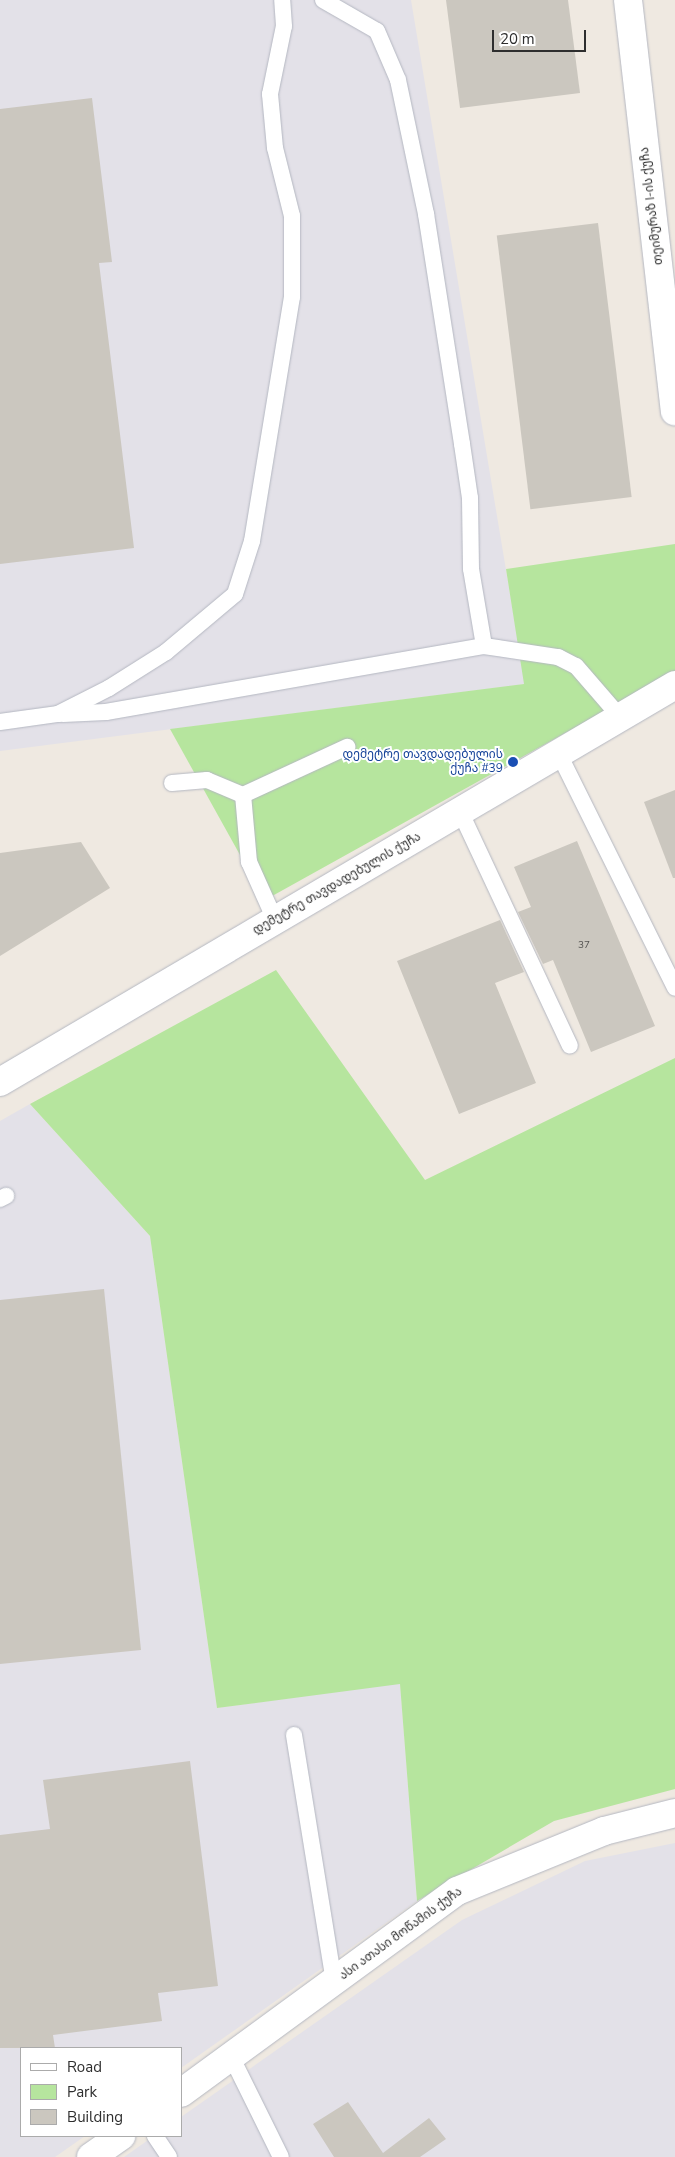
<!DOCTYPE html>
<html>
<head>
<meta charset="utf-8">
<style>
	body { margin:0 }
	#map { position:relative; width:675px; height:2157px; overflow:hidden; background:#efe9e1; font-family:"Nunito Sans","Noto Sans Georgian",sans-serif }
	div>[style] { position:absolute }
	[style*='--x'] { left:calc(var(--x)*1px); top:calc(var(--y)*1px); width:calc(var(--w)*1px); rotate:calc(var(--a)*1deg) }
	.industrial>* { inset:0; background:#e3e1e8 }
	.green>* { inset:0; background:#b6e59e }
	.building>* { inset:0; background:#cbc7bf; transform-origin:0 0 }
	.roads { filter:drop-shadow(0 0 1px #b4b7c1) drop-shadow(0 0 1px #b4b7c1) }
	.lane>* { height:16px; margin:-8px; padding:0 8px; transform-origin:8px; border-radius:8px; background:#fff }
	.street>* { height:28px; margin:-14px; padding:0 14px; transform-origin:14px; border-radius:14px; background:#fff }
	.secondary>* { height:28px; margin:-14px; padding:0 14px; transform-origin:14px; border-radius:14px; background:#fff }
	.dots>* { width:14px; height:14px; translate:-50% -50%; box-sizing:border-box; border:2px solid #fff; border-radius:50% }
	span { translate:-50% -50%; white-space:nowrap; text-align:center; line-height:1.15; -webkit-text-stroke:4px #fff; paint-order:stroke }
	.number-label { font-size:10px; color:#555452 }
	.number-label span { -webkit-text-stroke-width:0 }
	.street-label { font-size:12px; color:#2e2e2e }
	.transit-label { font-size:12px; color:#164399 }
	.right { translate:-100% -50%; text-align:right }
	.legend { position:absolute; left:20px; top:2047px; width:162px; height:90px; box-sizing:border-box; background:#fff; border:1px solid #ababab; margin:0; padding:6px 9px; list-style:none; font-size:15px; color:#2e2e2e }
	.legend li { display:flex; align-items:center; gap:10px; height:25px }
	.legend b { width:25px; border:1px solid #ababab }
	.scale { position:absolute; left:492px; top:30px; width:94px; height:22px; box-sizing:border-box; border:2px solid #2e2e2e; border-top:0; padding-left:6px; font-size:15px; line-height:18px; white-space:nowrap; color:#2e2e2e; -webkit-text-stroke:4px #fff; paint-order:stroke }
</style>
</head>
<body>
<div id="map">
	<div class="industrial">
		<div style="clip-path:polygon(0 0,411px 0,525px 684px,0 751px)"></div>
		<div style="clip-path:polygon(30px 1104px,150px 1236px,217px 1708px,400px 1683px,417px 1901px,181px 2068px,181px 2048px,21px 2048px,21px 2136px,85px 2136px,55px 2157px,0 2157px,0 1121px)"></div>
		<div style="clip-path:polygon(675px 1843px,675px 2157px,124px 2157px,154px 2136px,181px 2136px,181px 2117px,462px 1920px,585px 1861px)"></div>
	</div>
	<div class="green">
		<div style="clip-path:polygon(675px 544px,675px 672px,265px 900px,170px 729px,524px 684px,506px 569px)"></div>
		<div style="clip-path:polygon(276px 970px,425px 1180px,675px 1058px,675px 1789px,554px 1821px,417px 1901px,400px 1684px,217px 1708px,150px 1236px,30px 1104px)"></div>
	</div>
	<div class="building">
		<div style="clip-path:polygon(446px 0,568px 0,580px 93px,460px 108px)"></div>
		<div style="clip-path:polygon(92px 98px,112px 262px,99px 263px,134px 548px,0 564px,0 109px)"></div>
		<div style="left:598px;top:223px;width:276px;height:102px;rotate:83deg"></div>
		<div style="clip-path:polygon(675px 790px,675px 878px,673px 878px,644px 802px)"></div>
		<div style="clip-path:polygon(577px 841px,655px 1026px,591px 1052px,553px 960px,543px 964px,518px 912px,531px 907px,514px 867px)"></div>
		<div style="clip-path:polygon(81px 842px,110px 888px,0 956px,0 853px)"></div>
		<div style="clip-path:polygon(500px 920px,524px 972px,495px 983px,536px 1083px,459px 1114px,397px 961px)"></div>
		<div style="clip-path:polygon(104px 1289px,141px 1650px,0 1664px,0 1300px)"></div>
		<div style="clip-path:polygon(190px 1761px,218px 1986px,158px 1993px,162px 2021px,53px 2035px,55px 2048px,0 2048px,0 1835px,50px 1829px,43px 1780px)"></div>
		<div style="clip-path:polygon(348px 2102px,383px 2153px,429px 2118px,446px 2139px,420px 2157px,334px 2157px,313px 2124px)"></div>
	</div>
	<div class="roads">
		<div class="lane">
			<div style="--x:323;--y:0;--w:62;--a:29.9"></div>
			<div style="--x:377;--y:31;--w:53;--a:66.8"></div>
			<div style="--x:398;--y:80;--w:137;--a:78.2"></div>
			<div style="--x:426;--y:214;--w:233;--a:81.1"></div>
			<div style="--x:462;--y:444;--w:55;--a:81.6"></div>
			<div style="--x:470;--y:498;--w:71;--a:89.2"></div>
			<div style="--x:471;--y:569;--w:78;--a:80.4"></div>
			<div style="--x:63;--y:714;--w:43;--a:-2.7"></div>
			<div style="--x:106;--y:712;--w:384;--a:-9.9"></div>
			<div style="--x:484;--y:646;--w:75;--a:8.5"></div>
			<div style="--x:558;--y:657;--w:20;--a:27"></div>
			<div style="--x:576;--y:666;--w:69;--a:49.1"></div>
			<div style="--x:0;--y:722;--w:59;--a:-7.9"></div>
			<div style="--x:58;--y:714;--w:57;--a:-27"></div>
			<div style="--x:109;--y:688;--w:67;--a:-32.3"></div>
			<div style="--x:166;--y:652;--w:90;--a:-40"></div>
			<div style="--x:235;--y:594;--w:56;--a:-72.2"></div>
			<div style="--x:252;--y:541;--w:247;--a:-80.7"></div>
			<div style="--x:292;--y:297;--w:81;--a:-90"></div>
			<div style="--x:292;--y:216;--w:70;--a:-104"></div>
			<div style="--x:275;--y:148;--w:54;--a:-95.3"></div>
			<div style="--x:270;--y:94;--w:69;--a:-78.4"></div>
			<div style="--x:284;--y:26;--w:26;--a:-94"></div>
			<div style="--x:559;--y:754;--w:261;--a:63.6"></div>
			<div style="--x:172;--y:783;--w:35;--a:-5"></div>
			<div style="--x:207;--y:780;--w:39;--a:23"></div>
			<div style="--x:460;--y:811;--w:259;--a:64.9"></div>
			<div style="--x:275;--y:920;--w:64;--a:-114.1"></div>
			<div style="--x:249;--y:862;--w:67;--a:-95.1"></div>
			<div style="--x:243;--y:795;--w:115;--a:-24.8"></div>
			<div style="--x:0;--y:1199;--w:7;--a:-27"></div>
			<div style="--x:294;--y:1735;--w:250;--a:80.8"></div>
			<div style="--x:232;--y:2058;--w:110;--a:63.7"></div>
			<div style="--x:155;--y:2136;--w:25;--a:56"></div>
		</div>
		<div class="street">
			<div style="--x:181;--y:2093;--w:342;--a:-36.2"></div>
			<div style="--x:457;--y:1891;--w:159;--a:-22.2"></div>
			<div style="--x:604;--y:1831;--w:73;--a:-14.2"></div>
			<div style="--x:91;--y:2157;--w:37;--a:-35"></div>
		</div>
		<div class="secondary">
			<div style="--x:628;--y:0;--w:414;--a:83.5"></div>
			<div style="--x:0;--y:1082;--w:783;--a:-30.46"></div>
		</div>
	</div>
	<div class="dots">
		<div style="left:513px;top:762px;background:#1a4fb4"></div>
	</div>
	<div class="number-label">
		<span style="left:584px;top:946px">37</span>
	</div>
	<div class="street-label">
		<span style="left:652px;top:206px;rotate:-97deg">თეიმურაზ I-ის ქუჩა</span>
		<span style="left:337px;top:884px;rotate:-30deg">დემეტრე თავდადებულის ქუჩა</span>
		<span style="left:401px;top:1934px;rotate:-36deg">ასი ათასი მოწამის ქუჩა</span>
	</div>
	<div class="transit-label">
		<span class="right" style="left:503px;top:762px">დემეტრე თავდადებულის<br>ქუჩა #39</span>
	</div>
	<ul class="legend">
	<li><b style="height:6px;background:#fff"></b>Road</li>
	<li><b style="height:14px;background:#b6e59e"></b>Park</li>
	<li><b style="height:14px;background:#cbc7bf"></b>Building</li>
	</ul>
	<div class="scale">20 m</div>
</div>
</body>
</html>
